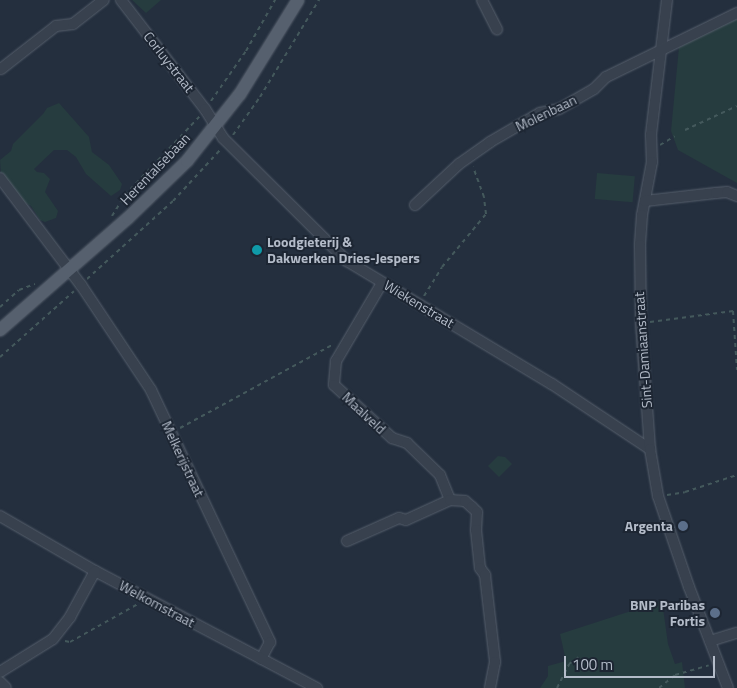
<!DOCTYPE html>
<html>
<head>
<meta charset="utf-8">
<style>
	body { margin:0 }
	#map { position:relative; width:737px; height:688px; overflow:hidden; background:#242f3e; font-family:"Titillium Web",sans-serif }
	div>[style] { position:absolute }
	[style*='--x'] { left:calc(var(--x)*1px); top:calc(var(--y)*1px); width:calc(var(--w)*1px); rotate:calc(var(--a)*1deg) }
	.green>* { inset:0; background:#263c3f; transform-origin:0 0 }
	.path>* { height:2px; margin-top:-1px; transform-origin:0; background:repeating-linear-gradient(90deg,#44595c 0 4px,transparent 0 8px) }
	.roads { filter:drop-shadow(0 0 1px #565f6c) drop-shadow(0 0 1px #565f6c) }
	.minor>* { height:10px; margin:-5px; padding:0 5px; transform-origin:5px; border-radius:5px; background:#38414e }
	.major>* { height:12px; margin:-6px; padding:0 6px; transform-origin:6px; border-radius:6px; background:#56606e }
	.dots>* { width:14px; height:14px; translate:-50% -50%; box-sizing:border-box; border:2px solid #1d2633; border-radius:50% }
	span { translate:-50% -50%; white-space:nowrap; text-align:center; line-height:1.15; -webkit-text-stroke:4px #1d2633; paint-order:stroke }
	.street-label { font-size:14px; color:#b4bcc9 }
	.poi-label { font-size:14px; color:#b4bcc9; font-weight:700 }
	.left { translate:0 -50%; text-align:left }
	.right { translate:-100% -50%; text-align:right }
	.scale { position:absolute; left:564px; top:656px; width:151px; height:22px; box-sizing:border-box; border:2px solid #b4bcc9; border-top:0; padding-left:6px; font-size:15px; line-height:18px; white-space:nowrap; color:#b4bcc9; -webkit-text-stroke:4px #1d2633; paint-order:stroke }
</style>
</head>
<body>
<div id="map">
	<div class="green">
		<div style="clip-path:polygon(132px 0,161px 0,146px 13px)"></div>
		<div style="clip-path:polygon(737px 19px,737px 183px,678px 150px,671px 131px,679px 47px)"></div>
		<div style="clip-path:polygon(59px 103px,89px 137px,92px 152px,109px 165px,122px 184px,120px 190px,111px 196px,86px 174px,76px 157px,67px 150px,54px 150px,34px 169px,37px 172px,44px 173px,50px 179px,45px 192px,58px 211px,56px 218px,45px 222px,40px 220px,31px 206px,24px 202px,1px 175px,0 160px,11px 151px,13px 144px,43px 114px,47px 108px)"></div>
		<div style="left:597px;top:173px;width:38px;height:26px;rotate:5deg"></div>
		<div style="clip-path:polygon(498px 456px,505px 457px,512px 464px,499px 477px,488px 466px)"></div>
		<div style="clip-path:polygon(662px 601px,668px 644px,675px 664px,682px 662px,685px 688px,540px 688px,548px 676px,548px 666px,566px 661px,560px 634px)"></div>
	</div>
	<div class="path">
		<div style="--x:211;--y:101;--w:61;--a:-55"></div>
		<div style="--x:246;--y:51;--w:59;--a:-60.4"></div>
		<div style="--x:685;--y:130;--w:57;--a:-24.8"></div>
		<div style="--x:233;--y:135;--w:47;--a:-54.6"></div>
		<div style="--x:260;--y:97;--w:114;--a:-58.7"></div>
		<div style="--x:660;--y:145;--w:17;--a:-31"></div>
		<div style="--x:112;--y:216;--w:25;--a:-58"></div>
		<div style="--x:125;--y:195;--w:108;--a:-46.5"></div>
		<div style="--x:87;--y:279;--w:116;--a:-42.2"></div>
		<div style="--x:173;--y:201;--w:69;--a:-47.3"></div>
		<div style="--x:424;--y:296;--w:34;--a:-58"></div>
		<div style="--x:442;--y:267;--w:69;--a:-50.3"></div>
		<div style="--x:486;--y:214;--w:17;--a:-97"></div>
		<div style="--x:484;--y:197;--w:32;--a:-110"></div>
		<div style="--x:0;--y:307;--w:25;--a:-42"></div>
		<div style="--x:19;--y:290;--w:17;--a:-21"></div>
		<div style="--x:650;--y:322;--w:84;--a:-7.5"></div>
		<div style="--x:733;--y:311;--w:59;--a:86.1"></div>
		<div style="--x:0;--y:357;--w:99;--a:-41.7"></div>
		<div style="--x:180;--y:428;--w:175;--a:-28.6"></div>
		<div style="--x:667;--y:495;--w:18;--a:-9"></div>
		<div style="--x:685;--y:492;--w:55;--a:-18.1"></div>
		<div style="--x:65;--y:641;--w:5;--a:11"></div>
		<div style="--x:70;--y:642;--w:78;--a:-29.2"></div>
		<div style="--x:557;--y:688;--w:27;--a:-63"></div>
		<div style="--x:569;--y:664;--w:12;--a:-35"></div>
		<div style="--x:659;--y:688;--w:21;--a:-39"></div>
		<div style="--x:675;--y:675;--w:35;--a:-16"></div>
	</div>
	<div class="roads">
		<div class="minor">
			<div style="--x:121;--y:0;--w:138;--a:52.4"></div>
			<div style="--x:205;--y:109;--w:34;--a:58"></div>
			<div style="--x:223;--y:138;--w:175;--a:44.8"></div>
			<div style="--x:347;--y:261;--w:239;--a:31"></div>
			<div style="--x:552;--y:384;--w:118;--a:33.6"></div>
			<div style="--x:482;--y:0;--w:33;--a:63"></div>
			<div style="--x:667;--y:0;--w:136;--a:96.8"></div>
			<div style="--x:651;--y:135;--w:27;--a:88"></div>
			<div style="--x:652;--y:162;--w:54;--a:100.7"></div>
			<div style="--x:642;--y:215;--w:30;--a:94"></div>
			<div style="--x:640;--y:245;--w:78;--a:89.3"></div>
			<div style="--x:641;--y:323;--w:126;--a:85.9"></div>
			<div style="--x:650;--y:449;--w:48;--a:80.3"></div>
			<div style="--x:658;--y:496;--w:96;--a:71.2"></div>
			<div style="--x:689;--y:587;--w:108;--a:68.9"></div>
			<div style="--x:1;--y:69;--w:70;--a:-38"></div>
			<div style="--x:56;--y:26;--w:17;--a:-7"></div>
			<div style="--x:73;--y:24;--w:39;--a:-38"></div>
			<div style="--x:0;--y:178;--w:134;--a:52.9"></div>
			<div style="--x:81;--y:285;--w:126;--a:56.3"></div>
			<div style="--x:151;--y:390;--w:279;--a:64.7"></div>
			<div style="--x:270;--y:642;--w:19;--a:118"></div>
			<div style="--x:645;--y:201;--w:71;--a:-6.4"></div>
			<div style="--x:716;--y:193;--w:11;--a:-5"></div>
			<div style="--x:727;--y:192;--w:11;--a:22"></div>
			<div style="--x:415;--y:205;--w:60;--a:-43"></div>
			<div style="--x:459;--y:164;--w:38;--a:-35"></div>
			<div style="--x:490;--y:142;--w:58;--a:-30.1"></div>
			<div style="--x:540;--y:113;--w:19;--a:-12"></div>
			<div style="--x:559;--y:109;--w:40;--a:-29.7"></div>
			<div style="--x:594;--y:89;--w:17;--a:-45"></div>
			<div style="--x:606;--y:77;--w:146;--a:-26"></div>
			<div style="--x:382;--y:283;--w:91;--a:120.5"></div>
			<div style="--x:336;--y:361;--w:24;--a:95"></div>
			<div style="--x:334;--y:385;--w:79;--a:42.4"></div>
			<div style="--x:392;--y:438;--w:16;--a:18"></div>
			<div style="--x:407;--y:443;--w:46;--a:44.1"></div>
			<div style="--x:440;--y:475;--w:27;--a:68"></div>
			<div style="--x:0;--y:516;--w:110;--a:30.1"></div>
			<div style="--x:95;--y:571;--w:251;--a:27.8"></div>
			<div style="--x:347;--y:541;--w:57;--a:-23.9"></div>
			<div style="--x:399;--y:518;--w:7;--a:16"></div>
			<div style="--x:406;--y:520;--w:48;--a:-24.4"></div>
			<div style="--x:450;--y:500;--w:15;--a:4"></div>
			<div style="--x:465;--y:501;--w:9;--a:41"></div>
			<div style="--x:472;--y:507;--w:7;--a:45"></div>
			<div style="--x:477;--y:512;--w:18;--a:93"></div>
			<div style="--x:476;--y:530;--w:38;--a:84"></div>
			<div style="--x:480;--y:568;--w:9;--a:54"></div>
			<div style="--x:485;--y:575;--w:88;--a:83.4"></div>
			<div style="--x:495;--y:662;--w:26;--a:101"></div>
			<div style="--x:710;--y:641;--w:28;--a:-17"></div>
			<div style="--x:0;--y:672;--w:62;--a:-31.9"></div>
			<div style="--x:53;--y:639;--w:28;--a:-52"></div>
			<div style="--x:70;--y:617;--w:52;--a:-61.5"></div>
			<div style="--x:0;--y:682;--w:8;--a:45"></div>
		</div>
		<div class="major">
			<div style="--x:0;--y:330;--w:170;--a:-41.2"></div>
			<div style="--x:128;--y:218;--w:82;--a:-44"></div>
			<div style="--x:187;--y:161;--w:85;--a:-51.7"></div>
			<div style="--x:240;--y:94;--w:110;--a:-58.3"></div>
		</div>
	</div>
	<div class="dots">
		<div style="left:257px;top:250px;background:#0f9aa8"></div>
		<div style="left:683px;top:526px;background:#5c6f8a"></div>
		<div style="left:715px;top:613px;background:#5c6f8a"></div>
	</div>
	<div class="street-label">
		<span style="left:169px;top:62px;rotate:52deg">Corluystraat</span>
		<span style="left:546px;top:113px;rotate:-26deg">Molenbaan</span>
		<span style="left:155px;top:169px;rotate:-46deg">Herentalsebaan</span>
		<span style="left:419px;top:304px;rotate:31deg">Wiekenstraat</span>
		<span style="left:643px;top:350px;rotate:-94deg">Sint-Damiaanstraat</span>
		<span style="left:364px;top:413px;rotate:43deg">Maalveld</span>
		<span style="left:183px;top:459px;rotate:65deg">Melkerijstraat</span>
		<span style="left:157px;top:604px;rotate:28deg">Welkomstraat</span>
	</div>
	<div class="poi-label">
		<span class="left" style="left:267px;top:250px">Loodgieterij &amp;<br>Dakwerken Dries-Jespers</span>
		<span class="right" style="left:673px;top:526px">Argenta</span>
		<span class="right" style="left:705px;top:613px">BNP Paribas<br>Fortis</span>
	</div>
	<div class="scale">100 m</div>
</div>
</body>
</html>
